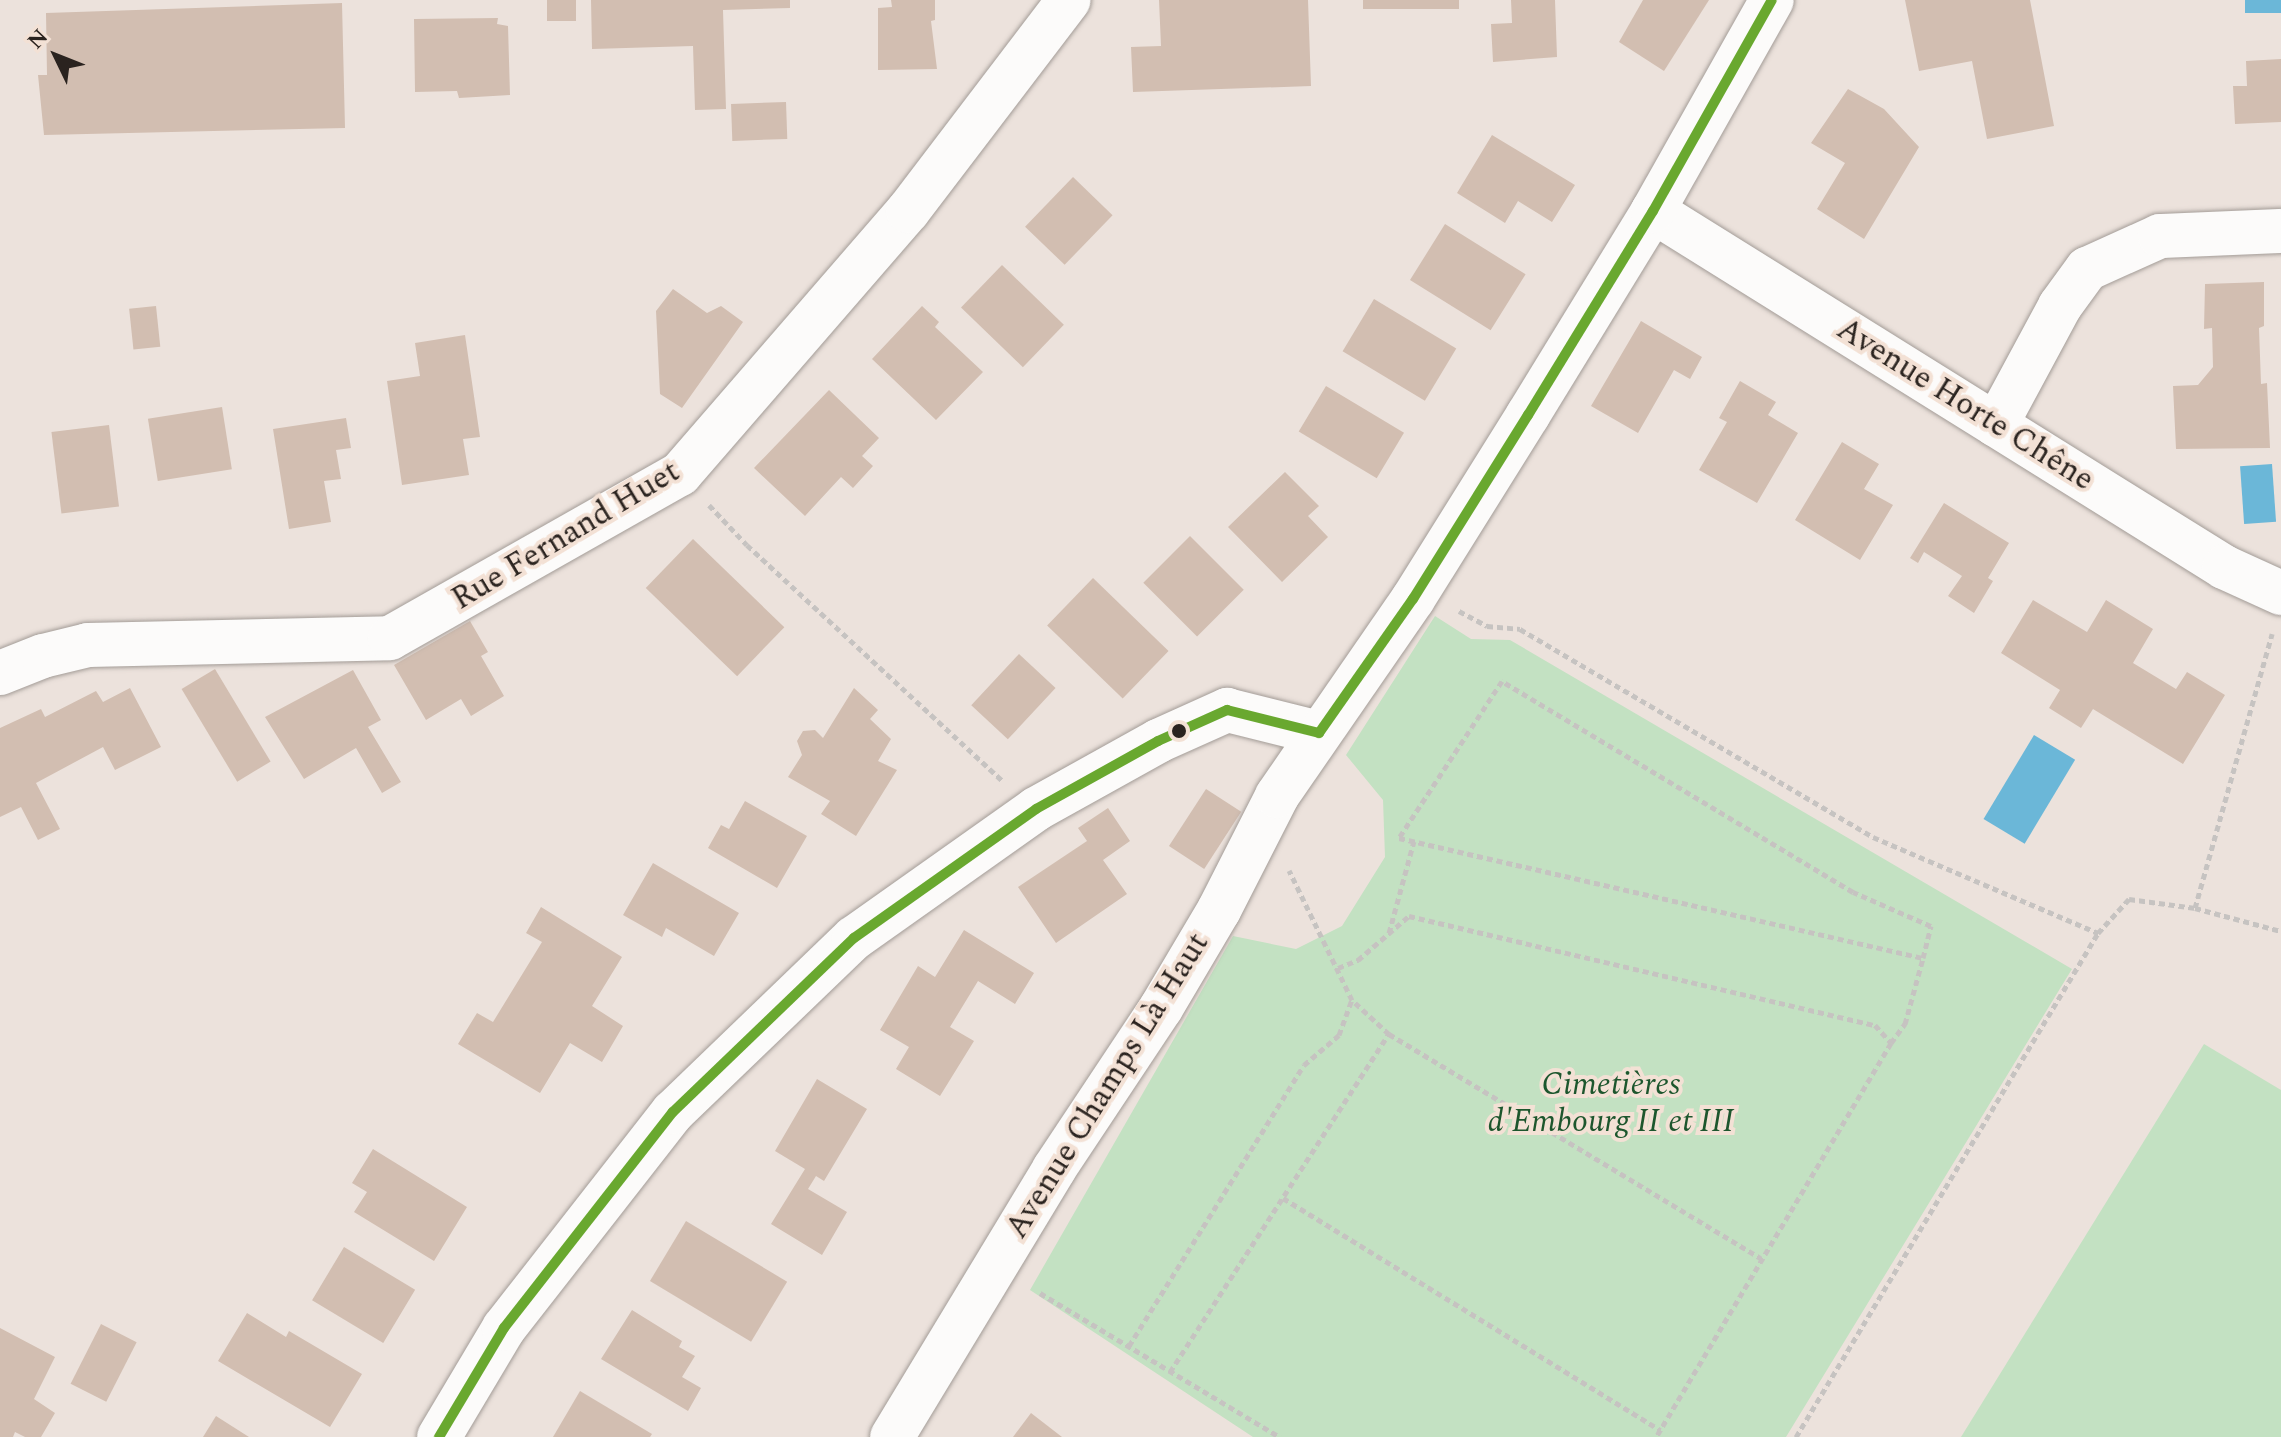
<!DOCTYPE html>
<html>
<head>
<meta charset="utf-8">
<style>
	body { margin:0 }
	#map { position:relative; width:2281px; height:1437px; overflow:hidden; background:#ece2dc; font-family:Spectral,serif }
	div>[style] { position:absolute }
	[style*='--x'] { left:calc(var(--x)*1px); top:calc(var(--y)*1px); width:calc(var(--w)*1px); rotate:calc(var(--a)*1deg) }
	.green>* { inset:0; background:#c3e1c2 }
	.water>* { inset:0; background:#6bb7d8; transform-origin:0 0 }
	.building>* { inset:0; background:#d2beb1; transform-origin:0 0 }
	.path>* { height:5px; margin-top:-2.5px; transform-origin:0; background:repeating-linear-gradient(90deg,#c6c3c1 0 6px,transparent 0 10px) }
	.roads { filter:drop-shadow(0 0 2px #a39c97) drop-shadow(0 0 2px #a39c97) }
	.minor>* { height:44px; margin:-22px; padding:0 22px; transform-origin:22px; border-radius:22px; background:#fcfbfa }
	.bus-1>* { height:10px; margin:-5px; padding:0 5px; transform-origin:5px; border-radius:5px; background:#69a82f }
	.dots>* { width:22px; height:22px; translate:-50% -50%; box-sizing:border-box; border:4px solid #f3e1d5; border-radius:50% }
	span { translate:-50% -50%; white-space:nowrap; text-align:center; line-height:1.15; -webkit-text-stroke:8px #f3e1d5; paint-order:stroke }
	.street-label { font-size:32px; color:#2a231f }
	.park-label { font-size:32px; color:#1d562d; font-style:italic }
	.north { position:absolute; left:16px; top:16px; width:80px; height:80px; -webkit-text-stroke:6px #f3e1d5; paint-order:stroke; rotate:313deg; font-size:22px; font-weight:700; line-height:32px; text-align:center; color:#2a231f }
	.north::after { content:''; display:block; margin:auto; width:28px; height:36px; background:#2a231f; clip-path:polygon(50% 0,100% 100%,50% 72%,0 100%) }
</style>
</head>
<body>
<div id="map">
	<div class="green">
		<div style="clip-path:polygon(1435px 616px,1471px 639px,1510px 640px,2072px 969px,1786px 1437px,1253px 1437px,1030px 1290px,1233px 936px,1296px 949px,1342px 926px,1385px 857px,1383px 800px,1346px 755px)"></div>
		<div style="clip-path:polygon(2204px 1044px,2281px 1090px,2281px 1437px,1961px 1437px)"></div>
	</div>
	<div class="water">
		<div style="left:2245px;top:0;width:36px;height:13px"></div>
		<div style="left:2272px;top:464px;width:58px;height:32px;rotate:86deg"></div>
		<div style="left:2034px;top:735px;width:48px;height:98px;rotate:31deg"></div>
	</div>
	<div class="building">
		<div style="left:547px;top:0;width:29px;height:21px"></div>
		<div style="clip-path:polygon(591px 0,790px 0,790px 8px,723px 10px,726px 109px,695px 110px,693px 46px,592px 49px)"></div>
		<div style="clip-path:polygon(891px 0,935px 0,935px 20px,931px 21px,937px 69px,878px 70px,878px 8px,892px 7px)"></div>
		<div style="clip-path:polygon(1159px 0,1308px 0,1311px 86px,1133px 92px,1131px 47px,1161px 46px)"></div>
		<div style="left:1363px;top:0;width:96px;height:9px"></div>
		<div style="clip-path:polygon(1511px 0,1555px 0,1557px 57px,1493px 62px,1491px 24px,1512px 23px)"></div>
		<div style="clip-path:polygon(1643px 0,1709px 0,1664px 71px,1619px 42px)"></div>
		<div style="clip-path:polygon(1905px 0,2030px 0,2054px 126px,1987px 139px,1972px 61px,1919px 71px)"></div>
		<div style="clip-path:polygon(342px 3px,345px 128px,44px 135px,38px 75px,47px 75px,46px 13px)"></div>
		<div style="clip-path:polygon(498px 18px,497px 24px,508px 26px,510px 95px,459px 98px,457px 91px,415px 92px,414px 19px)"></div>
		<div style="clip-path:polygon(2281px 59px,2281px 122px,2235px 124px,2233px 86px,2247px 86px,2246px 61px)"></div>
		<div style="clip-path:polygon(1848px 89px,1884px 109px,1919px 147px,1864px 239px,1817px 209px,1845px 163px,1811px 143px)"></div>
		<div style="left:786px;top:102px;width:37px;height:55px;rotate:88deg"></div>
		<div style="clip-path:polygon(1492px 135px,1575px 185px,1552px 222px,1518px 201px,1505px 223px,1457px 193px)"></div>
		<div style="left:1073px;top:177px;width:55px;height:69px;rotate:44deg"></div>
		<div style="left:1445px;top:224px;width:95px;height:66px;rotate:32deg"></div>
		<div style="left:1002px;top:265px;width:86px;height:59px;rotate:44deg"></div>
		<div style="clip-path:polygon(2264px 282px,2264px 326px,2259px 328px,2261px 384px,2267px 383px,2270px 448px,2176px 449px,2173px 386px,2198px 385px,2213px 367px,2212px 328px,2204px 329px,2205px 284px)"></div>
		<div style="clip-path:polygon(673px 289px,707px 313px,721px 306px,743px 322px,682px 408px,660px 394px,656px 311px)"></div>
		<div style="left:1374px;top:299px;width:96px;height:61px;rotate:31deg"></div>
		<div style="left:156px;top:306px;width:41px;height:27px;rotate:84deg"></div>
		<div style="clip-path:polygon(922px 306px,939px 322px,935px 327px,983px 372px,936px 420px,872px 359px)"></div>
		<div style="clip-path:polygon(1641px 321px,1702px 357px,1690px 379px,1674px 370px,1638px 433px,1591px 406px)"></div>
		<div style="clip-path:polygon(465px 335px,480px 437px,463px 439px,469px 475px,402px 485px,387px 381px,420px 376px,415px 343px)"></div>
		<div style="clip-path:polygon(1740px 381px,1776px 402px,1768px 415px,1798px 433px,1757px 503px,1699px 470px,1727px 422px,1719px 418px)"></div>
		<div style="left:1326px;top:386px;width:91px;height:53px;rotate:31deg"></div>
		<div style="clip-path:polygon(829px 390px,879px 438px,862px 456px,873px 466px,853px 488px,841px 477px,805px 516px,754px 468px)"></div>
		<div style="left:222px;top:407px;width:63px;height:75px;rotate:81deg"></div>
		<div style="clip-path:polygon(346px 418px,351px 448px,336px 450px,341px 479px,324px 481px,331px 522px,289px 529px,273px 429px)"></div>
		<div style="left:109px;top:425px;width:82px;height:58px;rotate:83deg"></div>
		<div style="clip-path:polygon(1842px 442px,1879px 464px,1864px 489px,1893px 505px,1860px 560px,1795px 520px)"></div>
		<div style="clip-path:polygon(1285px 472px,1319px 506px,1308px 516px,1328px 537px,1282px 582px,1228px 527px)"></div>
		<div style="clip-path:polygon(1944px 503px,2009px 543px,1988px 578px,1993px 581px,1974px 613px,1948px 596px,1962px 576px,1924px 552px,1918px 563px,1910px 558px)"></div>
		<div style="left:1190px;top:536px;width:76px;height:66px;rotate:45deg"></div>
		<div style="left:693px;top:539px;width:127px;height:68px;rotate:44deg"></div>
		<div style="left:1093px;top:578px;width:105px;height:66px;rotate:44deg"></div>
		<div style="clip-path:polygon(2033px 600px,2087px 632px,2106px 600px,2153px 629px,2133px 663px,2176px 689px,2187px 672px,2225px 695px,2183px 764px,2093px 709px,2081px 728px,2049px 708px,2060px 690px,2001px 653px)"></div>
		<div style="clip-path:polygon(470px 621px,488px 652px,481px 656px,504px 696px,471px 716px,461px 699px,426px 720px,394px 665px)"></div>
		<div style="left:1019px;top:654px;width:50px;height:70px;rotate:43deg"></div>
		<div style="left:215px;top:669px;width:108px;height:39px;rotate:59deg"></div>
		<div style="clip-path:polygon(353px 670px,381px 720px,368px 727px,401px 782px,382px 793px,356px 748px,304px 779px,265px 717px)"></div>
		<div style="clip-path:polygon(130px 688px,161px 747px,115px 770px,103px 747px,36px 783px,60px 829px,38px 840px,21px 807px,0 817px,0 728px,41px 709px,45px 717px,96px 691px,103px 702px)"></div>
		<div style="clip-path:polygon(854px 688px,878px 710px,870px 719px,891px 739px,878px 761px,897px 770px,856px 836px,821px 814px,830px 801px,788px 777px,802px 755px,797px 741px,803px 731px,815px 730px,823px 738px)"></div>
		<div style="left:1206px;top:789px;width:42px;height:68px;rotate:33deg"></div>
		<div style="clip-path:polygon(745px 801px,807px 836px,777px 888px,708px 848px,721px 825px,729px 829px)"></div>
		<div style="clip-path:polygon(1108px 808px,1130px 841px,1103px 860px,1127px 894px,1056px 943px,1018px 887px,1087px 841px,1078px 828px)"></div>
		<div style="clip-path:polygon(653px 863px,739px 913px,714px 956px,666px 928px,662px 937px,623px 915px)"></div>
		<div style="clip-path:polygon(541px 907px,622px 957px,592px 1006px,623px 1026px,602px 1062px,570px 1043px,540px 1093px,458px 1044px,477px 1013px,493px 1022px,542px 942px,526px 933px)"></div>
		<div style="clip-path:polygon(964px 930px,1034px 973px,1015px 1004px,978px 981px,950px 1027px,974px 1041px,940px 1096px,896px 1069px,909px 1047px,880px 1030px,918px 966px,935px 977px)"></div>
		<div style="clip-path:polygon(817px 1079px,867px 1109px,824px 1181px,816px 1176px,808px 1189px,847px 1212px,822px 1255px,771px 1224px,805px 1169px,775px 1151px)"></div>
		<div style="clip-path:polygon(373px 1149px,467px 1207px,434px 1261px,354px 1212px,367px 1192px,352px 1183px)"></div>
		<div style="left:686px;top:1221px;width:118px;height:70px;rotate:31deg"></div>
		<div style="left:344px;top:1247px;width:83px;height:62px;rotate:31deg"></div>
		<div style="clip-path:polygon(632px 1310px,682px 1341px,679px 1347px,695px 1356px,682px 1377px,701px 1388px,688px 1411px,601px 1359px)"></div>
		<div style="clip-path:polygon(247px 1313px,286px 1337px,289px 1331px,362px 1374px,330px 1427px,218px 1361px)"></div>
		<div style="left:101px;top:1324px;width:40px;height:67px;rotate:27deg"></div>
		<div style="clip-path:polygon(0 1328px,55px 1357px,34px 1399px,55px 1413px,41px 1437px,25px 1437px,15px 1432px,13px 1437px,0 1437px)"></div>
		<div style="clip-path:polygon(580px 1391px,652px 1434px,650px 1437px,553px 1437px)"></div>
		<div style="clip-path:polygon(1031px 1413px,1062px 1437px,1013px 1437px)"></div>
		<div style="clip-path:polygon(216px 1416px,249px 1437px,203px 1437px)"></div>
	</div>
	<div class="path">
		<div style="--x:709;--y:505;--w:55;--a:46.5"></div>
		<div style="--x:747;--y:545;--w:347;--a:42.7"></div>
		<div style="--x:1459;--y:611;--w:32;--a:28"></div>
		<div style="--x:1487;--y:626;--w:33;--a:5"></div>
		<div style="--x:1520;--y:629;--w:410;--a:30.5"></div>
		<div style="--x:1873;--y:837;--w:245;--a:23.1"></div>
		<div style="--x:2195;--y:908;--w:285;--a:-74.3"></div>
		<div style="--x:1389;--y:933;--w:95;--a:-74.8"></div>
		<div style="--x:1338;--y:968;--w:22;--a:-22"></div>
		<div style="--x:1358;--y:960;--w:67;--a:-40.8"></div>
		<div style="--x:1409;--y:916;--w:479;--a:13.2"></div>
		<div style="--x:1875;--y:1025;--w:24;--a:48"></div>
		<div style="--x:1891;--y:1043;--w:459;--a:120.8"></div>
		<div style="--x:1389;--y:1034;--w:434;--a:31.1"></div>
		<div style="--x:1891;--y:1043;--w:24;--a:-54"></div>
		<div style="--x:1905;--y:1024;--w:68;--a:-74.7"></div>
		<div style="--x:1923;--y:958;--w:33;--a:-76"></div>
		<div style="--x:1931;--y:926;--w:85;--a:-156.4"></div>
		<div style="--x:1853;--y:892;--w:410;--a:-149"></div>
		<div style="--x:1502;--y:681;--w:188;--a:123.3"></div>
		<div style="--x:1399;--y:838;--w:538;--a:12.9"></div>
		<div style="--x:1283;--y:1198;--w:443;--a:31.6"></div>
		<div style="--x:1040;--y:1293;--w:280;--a:31"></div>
		<div style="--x:1129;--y:1346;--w:331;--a:-58.1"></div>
		<div style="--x:1304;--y:1065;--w:46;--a:-40.6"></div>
		<div style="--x:1339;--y:1035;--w:37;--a:-70"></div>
		<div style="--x:1352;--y:1000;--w:144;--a:-115.9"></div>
		<div style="--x:1170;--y:1372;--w:403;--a:-57.1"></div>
		<div style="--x:1389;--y:1034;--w:50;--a:-137.4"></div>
		<div style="--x:1796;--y:1437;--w:588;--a:-59.07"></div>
		<div style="--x:2098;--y:933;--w:46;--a:-47.6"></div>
		<div style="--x:2129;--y:899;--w:67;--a:7.8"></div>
		<div style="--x:2195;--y:908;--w:89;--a:15"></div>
	</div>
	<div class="roads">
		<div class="minor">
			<div style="--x:1653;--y:211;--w:673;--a:31.94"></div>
			<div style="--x:2224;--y:567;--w:63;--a:24.5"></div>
			<div style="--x:1996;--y:425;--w:135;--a:-61.7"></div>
			<div style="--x:2060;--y:306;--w:46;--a:-53.9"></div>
			<div style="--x:2087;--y:269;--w:80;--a:-24.3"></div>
			<div style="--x:2160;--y:236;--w:121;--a:-2.4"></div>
			<div style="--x:0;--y:673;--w:46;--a:-21.6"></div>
			<div style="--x:43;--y:656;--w:46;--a:-13.7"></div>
			<div style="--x:88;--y:645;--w:302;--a:-1.3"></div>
			<div style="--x:390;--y:638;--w:333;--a:-29.5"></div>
			<div style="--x:680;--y:474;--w:348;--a:-49.1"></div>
			<div style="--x:908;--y:211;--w:265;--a:-52.7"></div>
			<div style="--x:439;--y:1437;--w:127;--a:-59.2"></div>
			<div style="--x:504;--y:1328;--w:274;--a:-52"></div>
			<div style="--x:673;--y:1112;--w:251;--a:-43.9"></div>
			<div style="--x:854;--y:938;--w:223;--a:-35.3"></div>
			<div style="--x:1036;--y:809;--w:140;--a:-29.1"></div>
			<div style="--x:1158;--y:741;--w:76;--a:-24.2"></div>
			<div style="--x:1227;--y:710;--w:95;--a:14"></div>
			<div style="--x:892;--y:1437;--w:313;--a:-58.8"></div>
			<div style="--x:1054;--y:1169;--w:193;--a:-56.4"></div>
			<div style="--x:1161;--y:1008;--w:114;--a:-59.4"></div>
			<div style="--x:1219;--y:910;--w:128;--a:-63"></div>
			<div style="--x:1277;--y:796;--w:239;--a:-55.4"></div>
			<div style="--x:1413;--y:599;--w:217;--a:-58"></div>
			<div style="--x:1528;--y:415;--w:239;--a:-58.5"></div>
			<div style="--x:1653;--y:211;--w:242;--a:-60.6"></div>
		</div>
	</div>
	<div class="bus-1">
		<div style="--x:1319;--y:733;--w:164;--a:-55"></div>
		<div style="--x:1413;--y:599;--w:217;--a:-58"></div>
		<div style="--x:1528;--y:415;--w:239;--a:-58.5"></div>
		<div style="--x:1653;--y:211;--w:242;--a:-60.6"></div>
		<div style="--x:439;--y:1437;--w:127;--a:-59.2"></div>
		<div style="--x:504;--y:1328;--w:274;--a:-52"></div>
		<div style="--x:673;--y:1112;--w:251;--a:-43.9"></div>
		<div style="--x:854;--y:938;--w:223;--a:-35.3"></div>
		<div style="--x:1036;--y:809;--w:140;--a:-29.1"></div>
		<div style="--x:1158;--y:741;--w:76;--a:-24.2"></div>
		<div style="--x:1227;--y:710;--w:95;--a:14"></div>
	</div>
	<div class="dots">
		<div style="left:1179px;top:731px;background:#2a231f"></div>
	</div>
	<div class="street-label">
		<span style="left:1965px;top:405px;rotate:32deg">Avenue Horte Chêne</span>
		<span style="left:566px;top:536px;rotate:-31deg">Rue Fernand Huet</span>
		<span style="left:1108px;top:1086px;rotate:-58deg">Avenue Champs Là Haut</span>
	</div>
	<div class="park-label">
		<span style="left:1611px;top:1104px">Cimetières<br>d'Embourg II et III</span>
	</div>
	<div class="north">N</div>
</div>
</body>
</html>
